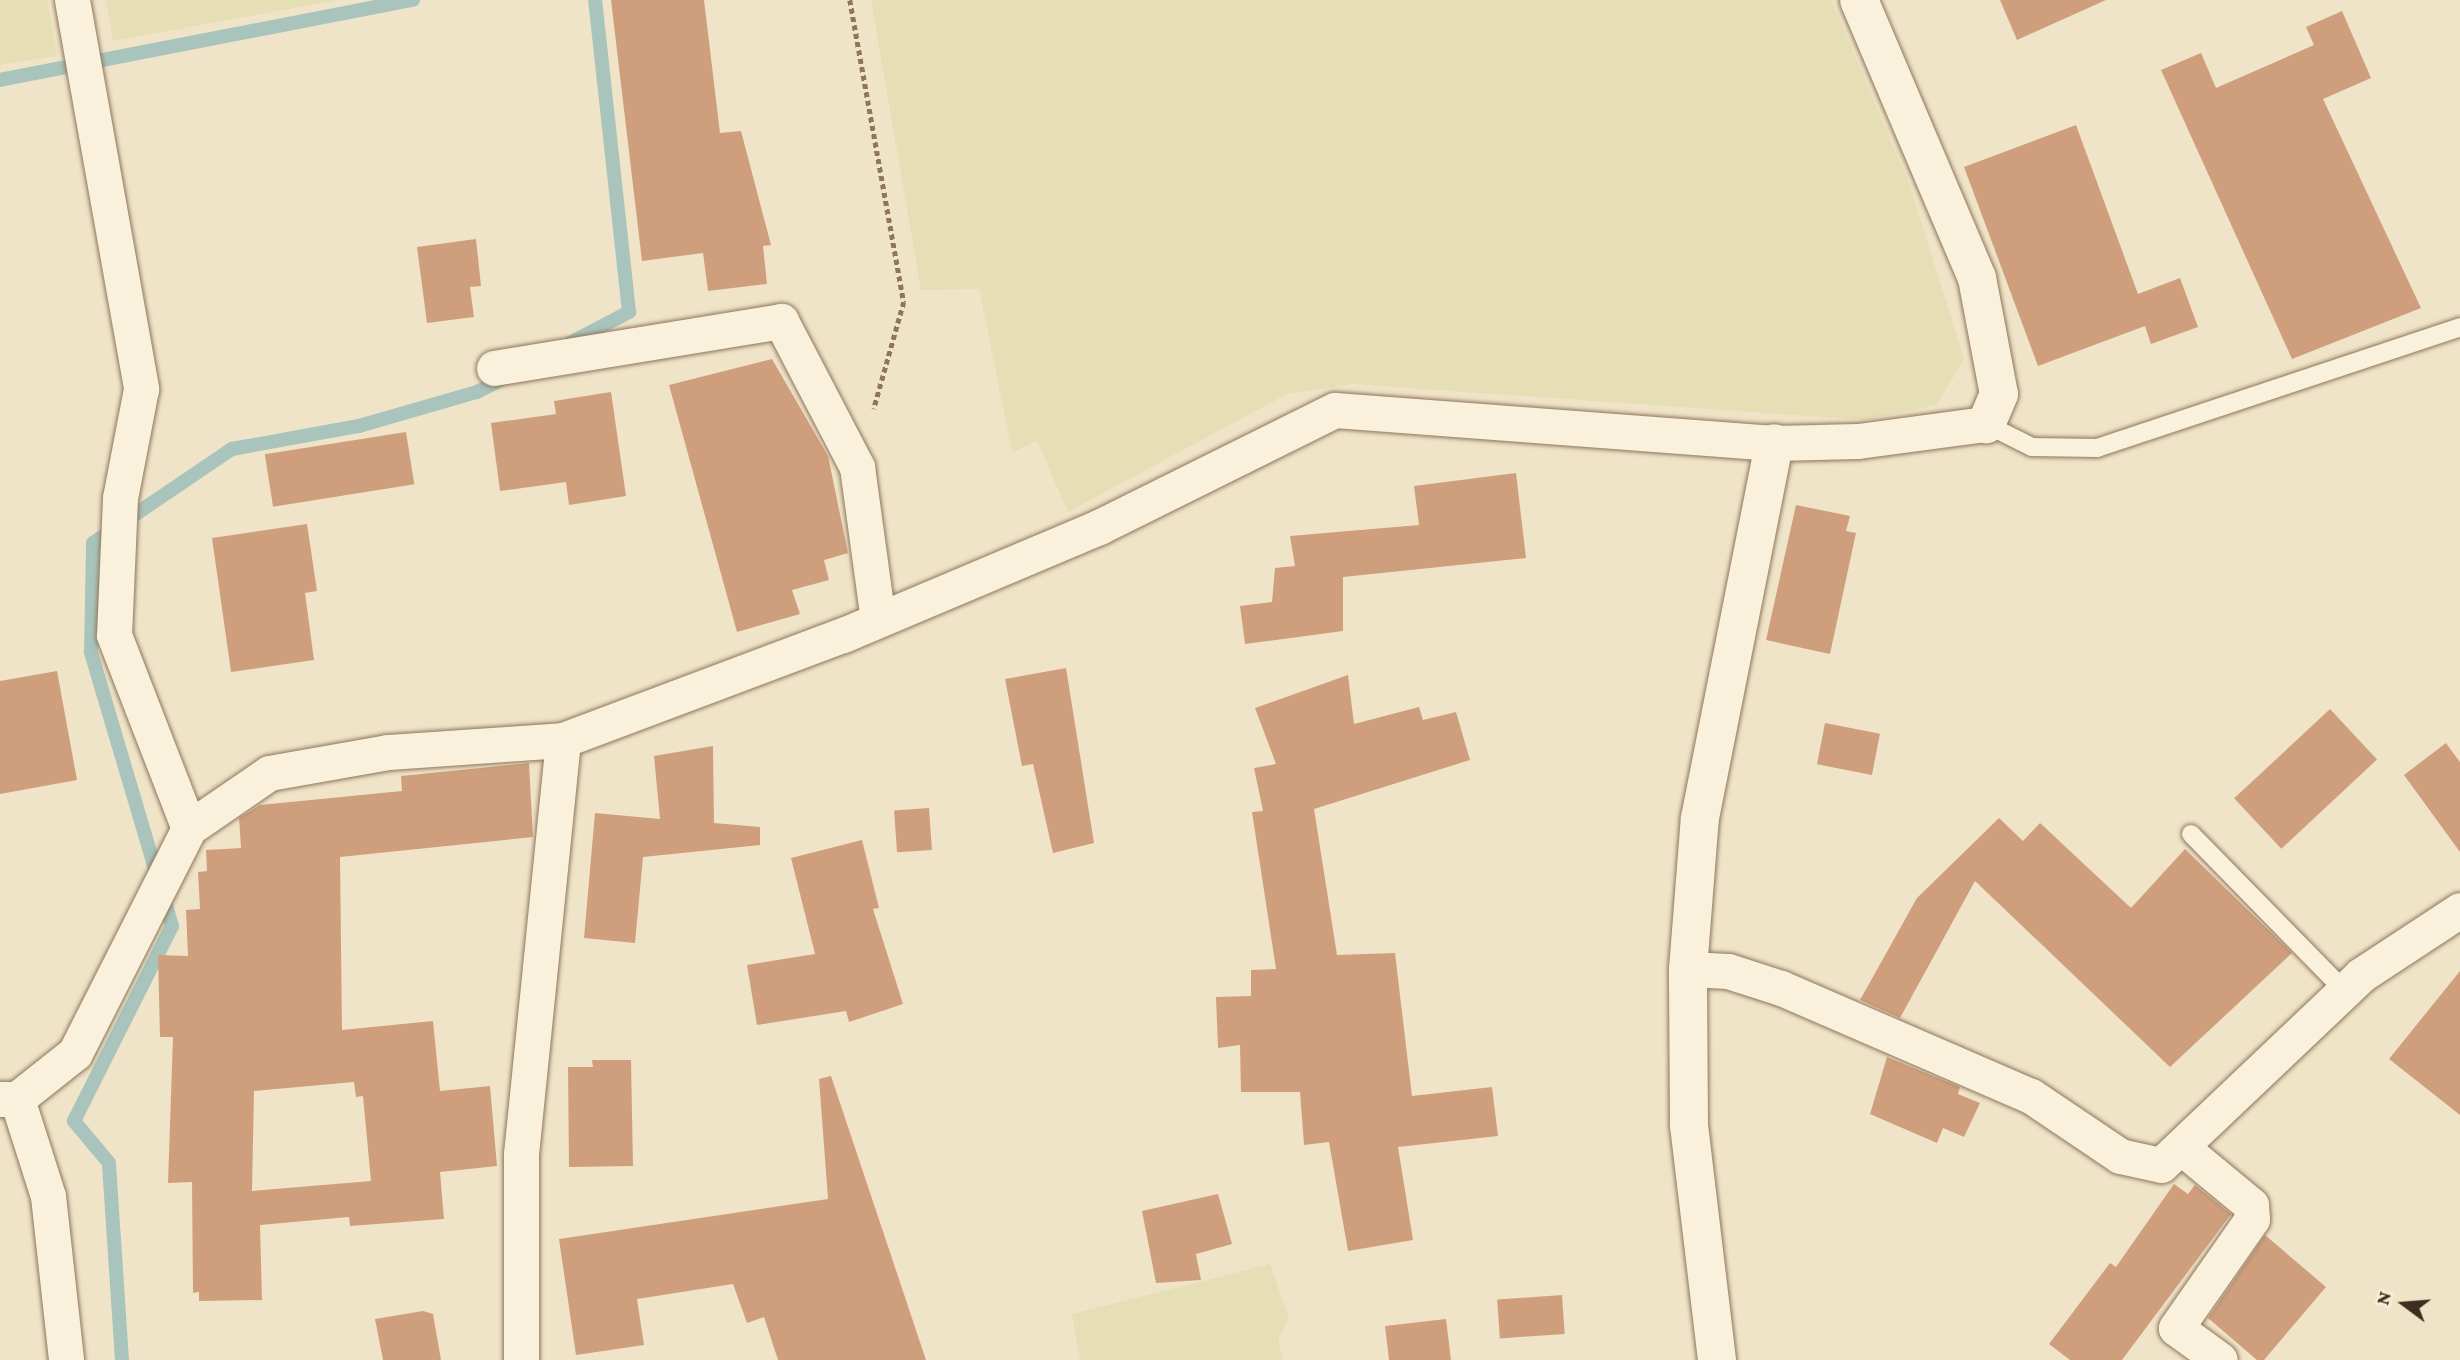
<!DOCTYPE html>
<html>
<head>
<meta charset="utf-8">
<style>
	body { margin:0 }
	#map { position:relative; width:2460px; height:1360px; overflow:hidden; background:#f0e4c8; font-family:"Crimson Pro",serif }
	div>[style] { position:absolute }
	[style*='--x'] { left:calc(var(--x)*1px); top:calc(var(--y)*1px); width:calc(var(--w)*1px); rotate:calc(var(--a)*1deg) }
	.farmland>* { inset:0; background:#e6deb5 }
	.stream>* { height:14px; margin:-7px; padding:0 7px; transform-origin:7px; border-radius:7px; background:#a9c4bc }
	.building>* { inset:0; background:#cf9f7d; transform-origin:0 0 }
	.path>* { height:4.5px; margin-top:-2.25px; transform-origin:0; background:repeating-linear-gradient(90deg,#8d765c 0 5px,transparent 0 8.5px) }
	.roads { filter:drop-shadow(0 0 2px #8d765c) drop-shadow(0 0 2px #8d765c) }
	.service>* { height:18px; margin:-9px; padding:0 9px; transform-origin:9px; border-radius:9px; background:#faf1dc }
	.minor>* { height:35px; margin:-17.5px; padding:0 17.5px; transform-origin:17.5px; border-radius:17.5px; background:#faf1dc }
	.tertiary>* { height:38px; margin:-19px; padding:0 19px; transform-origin:19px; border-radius:19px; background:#faf1dc }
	span { translate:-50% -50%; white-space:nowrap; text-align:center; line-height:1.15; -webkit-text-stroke:6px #f7eed8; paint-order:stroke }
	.north { position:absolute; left:2369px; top:1269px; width:70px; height:70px; -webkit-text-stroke:5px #f7eed8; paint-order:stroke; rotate:286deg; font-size:19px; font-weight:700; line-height:28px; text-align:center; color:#3d2e20 }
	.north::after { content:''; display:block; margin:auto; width:24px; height:32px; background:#3d2e20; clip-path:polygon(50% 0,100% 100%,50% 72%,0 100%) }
</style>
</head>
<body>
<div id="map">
	<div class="farmland">
		<div style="clip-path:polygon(0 0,47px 0,57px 56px,0 65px)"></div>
		<div style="clip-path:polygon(106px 0,338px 0,113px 41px)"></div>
		<div style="clip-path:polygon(871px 0,1831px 0,1910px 186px,1964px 359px,1937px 405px,1864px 420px,1353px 384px,1287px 394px,1068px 512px,1037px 441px,1012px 452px,979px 289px,921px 290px)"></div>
		<div style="clip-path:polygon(1270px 1264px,1289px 1319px,1278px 1340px,1283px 1360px,1080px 1360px,1072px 1314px)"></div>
	</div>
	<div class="stream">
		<div style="--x:0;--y:80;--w:421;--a:-11"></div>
		<div style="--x:570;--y:343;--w:67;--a:-27.7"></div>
		<div style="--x:629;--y:312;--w:314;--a:-96.2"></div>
		<div style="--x:122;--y:1360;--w:197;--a:-93.8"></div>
		<div style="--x:109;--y:1163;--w:55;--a:-129.8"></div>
		<div style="--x:74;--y:1121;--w:218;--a:-63.3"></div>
		<div style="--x:172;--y:926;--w:286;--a:-106.5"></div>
		<div style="--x:91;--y:652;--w:109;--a:-88.9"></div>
		<div style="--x:93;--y:543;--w:168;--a:-34.1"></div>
		<div style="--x:232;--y:449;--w:129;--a:-10.3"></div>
		<div style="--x:359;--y:426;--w:123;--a:-16.1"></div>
		<div style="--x:477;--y:392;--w:33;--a:-27"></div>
	</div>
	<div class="building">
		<div style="clip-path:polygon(611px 0,704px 0,720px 133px,741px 131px,771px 245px,763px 246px,767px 284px,708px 291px,703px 253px,642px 261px)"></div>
		<div style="clip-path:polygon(2000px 0,2106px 0,2017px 40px)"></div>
		<div style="clip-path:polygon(2342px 11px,2371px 78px,2323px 99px,2421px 308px,2292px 359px,2161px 70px,2201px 53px,2216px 88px,2314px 45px,2306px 27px)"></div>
		<div style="clip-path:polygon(2076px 125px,2138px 294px,2180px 278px,2198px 327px,2151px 344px,2145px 326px,2038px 366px,1964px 167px)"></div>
		<div style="clip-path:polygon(476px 239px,481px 286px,470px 287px,474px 317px,427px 323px,417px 247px)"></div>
		<div style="clip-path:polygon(772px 359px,828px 456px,848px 553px,824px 560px,829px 580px,792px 590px,800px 614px,737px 632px,669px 385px)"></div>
		<div style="clip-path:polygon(611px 392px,626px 496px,569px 505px,566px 482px,500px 491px,491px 423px,556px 414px,554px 401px)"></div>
		<div style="left:406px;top:432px;width:53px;height:143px;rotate:81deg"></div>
		<div style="clip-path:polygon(1516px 473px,1526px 558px,1343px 577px,1343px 631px,1245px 644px,1240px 606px,1272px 602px,1275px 568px,1295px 566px,1290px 536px,1419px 525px,1414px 486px)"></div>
		<div style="clip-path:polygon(1796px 505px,1850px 516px,1846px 531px,1856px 533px,1830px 654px,1766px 640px)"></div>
		<div style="clip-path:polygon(307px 524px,317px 591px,305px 593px,314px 660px,231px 672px,212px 538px)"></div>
		<div style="clip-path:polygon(1066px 668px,1094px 843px,1053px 853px,1033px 764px,1022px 766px,1005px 679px)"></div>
		<div style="clip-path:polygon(57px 671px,77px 780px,0 794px,0 681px)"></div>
		<div style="clip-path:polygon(1348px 675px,1354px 724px,1419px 707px,1423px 720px,1456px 712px,1470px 760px,1314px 809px,1337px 955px,1395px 953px,1412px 1096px,1492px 1087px,1498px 1136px,1398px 1147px,1413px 1240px,1348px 1251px,1329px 1142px,1304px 1145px,1300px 1092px,1241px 1092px,1240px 1045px,1218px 1048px,1216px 997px,1251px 996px,1251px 970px,1276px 969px,1252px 812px,1263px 811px,1254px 768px,1276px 764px,1255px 708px)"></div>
		<div style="left:2330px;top:709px;width:69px;height:131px;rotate:47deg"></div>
		<div style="left:1825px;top:723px;width:56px;height:42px;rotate:11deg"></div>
		<div style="clip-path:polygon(2446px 743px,2460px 762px,2460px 852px,2404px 775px)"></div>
		<div style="clip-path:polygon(713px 746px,714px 823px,760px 827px,760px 845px,643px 857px,635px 943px,584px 938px,595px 813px,660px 819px,654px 756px)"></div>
		<div style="clip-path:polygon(evenodd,529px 763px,533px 837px,340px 857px,342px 1030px,433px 1021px,440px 1091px,490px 1086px,497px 1166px,440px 1172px,444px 1219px,350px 1226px,349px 1217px,260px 1225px,262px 1300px,199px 1301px,199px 1292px,193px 1293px,192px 1182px,168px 1183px,173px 1037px,160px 1037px,158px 955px,188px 956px,186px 910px,200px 909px,198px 872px,207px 871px,206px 850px,241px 848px,239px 818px,260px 805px,402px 791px,401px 776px,529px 763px,354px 1082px,356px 1097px,363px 1096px,371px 1181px,252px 1191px,254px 1091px,354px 1082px)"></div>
		<div style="left:929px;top:808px;width:42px;height:35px;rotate:86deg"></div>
		<div style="clip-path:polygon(1999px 818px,2023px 841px,2040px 823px,2131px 908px,2185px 849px,2292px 953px,2170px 1067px,1975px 881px,1900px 1018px,1860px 1000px,1917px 898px)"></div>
		<div style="clip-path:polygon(862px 840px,879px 908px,873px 909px,903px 1004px,849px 1022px,846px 1011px,757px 1025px,747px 965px,815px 954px,791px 858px)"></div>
		<div style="clip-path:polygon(2460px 971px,2460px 1115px,2389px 1059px)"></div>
		<div style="clip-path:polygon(1887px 1057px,1960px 1087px,1958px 1094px,1980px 1103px,1964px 1137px,1943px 1128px,1937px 1143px,1870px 1114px)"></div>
		<div style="clip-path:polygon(592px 1060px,631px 1060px,633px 1166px,569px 1167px,568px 1067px,593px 1067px)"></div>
		<div style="clip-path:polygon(831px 1076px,926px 1360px,778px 1360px,764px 1317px,747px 1323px,733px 1284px,637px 1299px,644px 1345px,576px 1355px,559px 1239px,828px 1199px,819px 1079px)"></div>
		<div style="clip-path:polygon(2174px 1184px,2188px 1194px,2195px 1185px,2231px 1214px,2122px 1360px,2070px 1360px,2049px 1344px,2110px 1263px,2116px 1267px)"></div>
		<div style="clip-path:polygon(1218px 1194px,1232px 1244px,1196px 1254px,1201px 1280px,1156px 1283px,1142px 1211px)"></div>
		<div style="clip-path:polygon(2265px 1235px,2326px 1287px,2264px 1360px,2257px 1360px,2208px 1318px)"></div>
		<div style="left:1562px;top:1295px;width:39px;height:65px;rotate:86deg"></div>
		<div style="clip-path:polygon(423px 1311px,433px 1314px,441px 1360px,383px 1360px,375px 1319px)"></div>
		<div style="clip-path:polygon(1446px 1319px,1451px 1360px,1389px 1360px,1385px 1326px)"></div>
	</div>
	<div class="path">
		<div style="--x:850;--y:0;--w:307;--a:79.9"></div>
		<div style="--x:904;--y:302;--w:111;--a:105.7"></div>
	</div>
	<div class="roads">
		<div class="service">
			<div style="--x:1986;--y:424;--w:51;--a:26.6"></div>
			<div style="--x:2032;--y:447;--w:65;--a:0.9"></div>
			<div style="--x:2097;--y:448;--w:383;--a:-18.4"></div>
			<div style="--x:2191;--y:834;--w:220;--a:45.6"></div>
		</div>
		<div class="minor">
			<div style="--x:72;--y:0;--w:395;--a:79.9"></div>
			<div style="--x:141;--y:389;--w:111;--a:100.9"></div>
			<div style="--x:120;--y:498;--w:137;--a:92.5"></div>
			<div style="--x:114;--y:635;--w:207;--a:68.8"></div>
			<div style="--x:494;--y:368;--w:291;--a:-9.3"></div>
			<div style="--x:781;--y:321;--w:165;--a:62.5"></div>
			<div style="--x:857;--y:467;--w:154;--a:82.2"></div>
			<div style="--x:1688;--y:969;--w:40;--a:2.9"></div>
			<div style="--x:1728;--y:971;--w:56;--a:17.8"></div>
			<div style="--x:1781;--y:988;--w:272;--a:23.4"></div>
			<div style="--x:2031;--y:1096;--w:107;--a:34"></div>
			<div style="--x:2120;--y:1156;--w:42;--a:12.4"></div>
			<div style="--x:2161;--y:1165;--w:276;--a:-43.5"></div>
			<div style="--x:2361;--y:975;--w:118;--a:-33.3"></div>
			<div style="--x:0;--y:1099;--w:17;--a:0"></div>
			<div style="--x:17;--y:1099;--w:74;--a:-38.4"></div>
			<div style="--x:75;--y:1053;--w:252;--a:-63.1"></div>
			<div style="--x:189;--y:828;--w:97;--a:-34.5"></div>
			<div style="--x:269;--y:773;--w:121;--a:-10"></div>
			<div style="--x:388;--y:752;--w:175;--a:-3.9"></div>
			<div style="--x:563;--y:740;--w:299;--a:-20.6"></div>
			<div style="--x:843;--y:635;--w:278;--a:-22.9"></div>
			<div style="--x:1099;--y:527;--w:263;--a:-26.4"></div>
			<div style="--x:1335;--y:410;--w:440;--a:4.3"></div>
			<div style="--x:1774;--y:443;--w:84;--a:-1.4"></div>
			<div style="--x:1858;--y:441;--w:129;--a:-7.6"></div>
			<div style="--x:17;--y:1099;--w:102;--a:72.3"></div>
			<div style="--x:48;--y:1196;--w:165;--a:83.7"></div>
			<div style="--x:2181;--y:1147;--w:91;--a:39.6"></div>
			<div style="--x:2251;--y:1205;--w:14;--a:86"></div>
			<div style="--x:2252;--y:1219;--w:133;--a:124.9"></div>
			<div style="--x:2176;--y:1328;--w:54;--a:36"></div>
			<div style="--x:521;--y:1360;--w:206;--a:-90"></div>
			<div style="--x:521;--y:1154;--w:416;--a:-84.2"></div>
		</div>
		<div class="tertiary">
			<div style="--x:1859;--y:0;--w:302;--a:67"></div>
			<div style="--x:1977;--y:278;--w:118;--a:79.3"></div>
			<div style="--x:1999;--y:394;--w:33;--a:113"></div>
			<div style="--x:1717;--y:1360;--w:238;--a:-96.8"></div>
			<div style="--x:1689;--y:1124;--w:155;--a:-90.4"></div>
			<div style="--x:1688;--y:969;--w:151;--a:-85.5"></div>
			<div style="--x:1700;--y:818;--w:382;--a:-78.8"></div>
		</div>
	</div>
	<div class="north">N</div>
</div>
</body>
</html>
